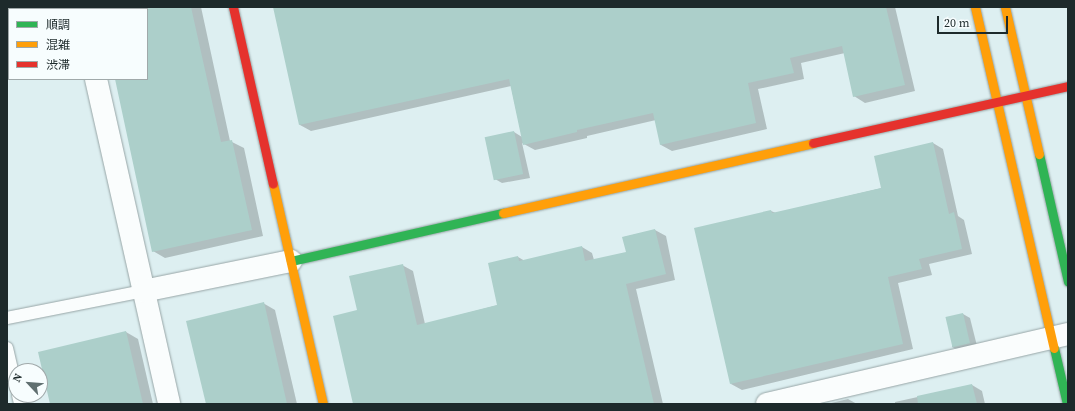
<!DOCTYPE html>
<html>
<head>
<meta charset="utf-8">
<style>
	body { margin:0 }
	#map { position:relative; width:1075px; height:411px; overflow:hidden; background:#ddeff1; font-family:"Source Serif 4","Noto Sans JP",serif }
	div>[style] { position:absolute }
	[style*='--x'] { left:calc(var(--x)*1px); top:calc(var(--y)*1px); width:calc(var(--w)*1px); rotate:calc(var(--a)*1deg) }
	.shadow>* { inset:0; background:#0003 }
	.building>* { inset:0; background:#accfca; transform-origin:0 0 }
	.roads { filter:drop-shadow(0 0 1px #97a5a6) drop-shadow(0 0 1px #97a5a6) }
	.lane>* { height:12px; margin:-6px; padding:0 6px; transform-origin:6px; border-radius:6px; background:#fafdfd }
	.street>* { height:22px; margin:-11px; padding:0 11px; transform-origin:11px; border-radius:11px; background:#fafdfd }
	.fast>* { height:9px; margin:-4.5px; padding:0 4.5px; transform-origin:4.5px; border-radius:4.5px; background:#30b455 }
	.slow>* { height:9px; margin:-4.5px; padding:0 4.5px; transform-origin:4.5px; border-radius:4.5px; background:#ff9f0a }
	.jam>* { height:9px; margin:-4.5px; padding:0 4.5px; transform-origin:4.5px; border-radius:4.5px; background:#e5322d }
	span { translate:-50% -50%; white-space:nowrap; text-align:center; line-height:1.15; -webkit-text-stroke:4px #f7fdfe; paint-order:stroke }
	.frame { position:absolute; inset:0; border:8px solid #1d2a2b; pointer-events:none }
	.legend { position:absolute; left:8px; top:8px; width:140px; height:72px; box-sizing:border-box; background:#f7fdfe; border:1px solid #a0a9aa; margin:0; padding:5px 7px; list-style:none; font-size:12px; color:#1d2a2b }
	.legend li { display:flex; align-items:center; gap:8px; height:20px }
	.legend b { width:20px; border:1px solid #a0a9aa }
	.north { position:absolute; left:8px; top:363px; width:40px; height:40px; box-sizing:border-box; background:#f7fdfe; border:1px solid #a0a9aa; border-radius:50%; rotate:296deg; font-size:11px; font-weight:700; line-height:16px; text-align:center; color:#1d2a2b }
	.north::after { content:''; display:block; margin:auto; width:14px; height:18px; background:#606f70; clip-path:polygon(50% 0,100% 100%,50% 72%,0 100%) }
	.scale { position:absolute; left:937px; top:16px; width:71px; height:18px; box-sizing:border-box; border:2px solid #1d2a2b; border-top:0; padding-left:5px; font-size:12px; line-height:14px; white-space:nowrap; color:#1d2a2b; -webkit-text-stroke:3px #f7fdfe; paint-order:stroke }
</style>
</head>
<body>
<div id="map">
	<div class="shadow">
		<div style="clip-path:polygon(7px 7px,59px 7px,50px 9px,9px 9px,9px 18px,7px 19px)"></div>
		<div style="clip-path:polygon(100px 7px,201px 7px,230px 141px,244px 148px,263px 236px,165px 258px,153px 251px,116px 79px,147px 79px,147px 9px,101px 9px)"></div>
		<div style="clip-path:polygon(274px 7px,895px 7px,915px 91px,865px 103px,854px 96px,845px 53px,801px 63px,804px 79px,758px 89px,767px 129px,672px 151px,661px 145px,656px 120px,587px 136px,587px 138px,535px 150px,522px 143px,530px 178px,502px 183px,495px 179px,514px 132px,522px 137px,511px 86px,311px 131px,300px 125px)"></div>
		<div style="clip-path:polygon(933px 143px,943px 149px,958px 216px,964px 220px,972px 254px,929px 264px,932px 275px,898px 283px,913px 349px,742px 390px,731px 384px,771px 211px,776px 213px,882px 188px)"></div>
		<div style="clip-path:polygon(655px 230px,666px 236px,675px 280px,636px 289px,663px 404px,354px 404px,359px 311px,402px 265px,413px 271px,425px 324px,498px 305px,518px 257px,525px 261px,582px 247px,592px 253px,594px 260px,627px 253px,624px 237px)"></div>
		<div style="clip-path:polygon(263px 303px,275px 310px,297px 404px,207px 404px)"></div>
		<div style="clip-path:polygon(963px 314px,970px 318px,977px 346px,960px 351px,952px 347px)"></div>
		<div style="clip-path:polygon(126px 332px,138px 339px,153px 404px,51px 404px)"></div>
		<div style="clip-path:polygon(972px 385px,982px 391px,985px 404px,895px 404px,895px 402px)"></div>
		<div style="clip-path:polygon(848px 399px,857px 404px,827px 404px)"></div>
	</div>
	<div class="building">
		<div style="clip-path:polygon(147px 7px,191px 7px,221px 142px,232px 140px,252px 230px,152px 252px,115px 79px,147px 79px)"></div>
		<div style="clip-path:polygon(273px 7px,886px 7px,905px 85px,853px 97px,842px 46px,790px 58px,794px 73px,748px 83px,756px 123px,660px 145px,653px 113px,577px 130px,577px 132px,523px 145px,509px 79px,299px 125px)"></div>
		<div style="left:514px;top:131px;width:44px;height:30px;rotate:78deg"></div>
		<div style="clip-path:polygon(933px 142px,949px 214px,954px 212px,962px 249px,919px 259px,922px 269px,888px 277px,903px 344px,730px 384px,694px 228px,771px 210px,772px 213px,881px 188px,874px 156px)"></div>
		<div style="clip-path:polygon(655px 229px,666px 274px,626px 284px,654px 404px,353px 404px,333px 316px,357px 310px,349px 276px,403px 264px,417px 325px,497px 305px,488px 263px,518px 256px,519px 261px,582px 246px,585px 261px,626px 252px,622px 237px)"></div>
		<div style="clip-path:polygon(264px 302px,287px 404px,206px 404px,186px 321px)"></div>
		<div style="left:963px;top:313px;width:31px;height:18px;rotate:77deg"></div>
		<div style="clip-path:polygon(126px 331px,143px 404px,50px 404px,38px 352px)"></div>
		<div style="clip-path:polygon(972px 384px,977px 404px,918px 404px,917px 396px)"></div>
	</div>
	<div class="roads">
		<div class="lane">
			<div style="--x:7;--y:318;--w:139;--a:-11.2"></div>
			<div style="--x:7;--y:348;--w:40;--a:77"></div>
			<div style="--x:18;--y:395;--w:9;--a:77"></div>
		</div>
		<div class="street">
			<div style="--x:81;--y:7;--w:2;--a:90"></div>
			<div style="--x:96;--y:79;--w:333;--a:77.3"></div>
			<div style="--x:143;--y:291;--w:151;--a:-11.5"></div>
			<div style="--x:767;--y:404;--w:309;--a:-13.1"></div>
		</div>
		<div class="fast">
			<div style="--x:1039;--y:154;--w:131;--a:77.2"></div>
			<div style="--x:291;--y:261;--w:217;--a:-12.8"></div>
			<div style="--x:1054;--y:348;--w:57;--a:76.9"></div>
		</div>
		<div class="slow">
			<div style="--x:975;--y:7;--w:350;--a:77"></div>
			<div style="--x:1005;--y:7;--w:151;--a:77"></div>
			<div style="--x:273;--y:184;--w:226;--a:77.2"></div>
			<div style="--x:503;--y:213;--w:318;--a:-12.7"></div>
		</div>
		<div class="jam">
			<div style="--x:233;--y:7;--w:181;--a:77.3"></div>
			<div style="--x:813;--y:143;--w:261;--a:-12.6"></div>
		</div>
	</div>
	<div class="frame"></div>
	<ul class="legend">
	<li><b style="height:5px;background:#30b455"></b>順調</li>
	<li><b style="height:5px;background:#ff9f0a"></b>混雑</li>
	<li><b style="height:5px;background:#e5322d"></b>渋滞</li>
	</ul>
	<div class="north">N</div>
	<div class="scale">20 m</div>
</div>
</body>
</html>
